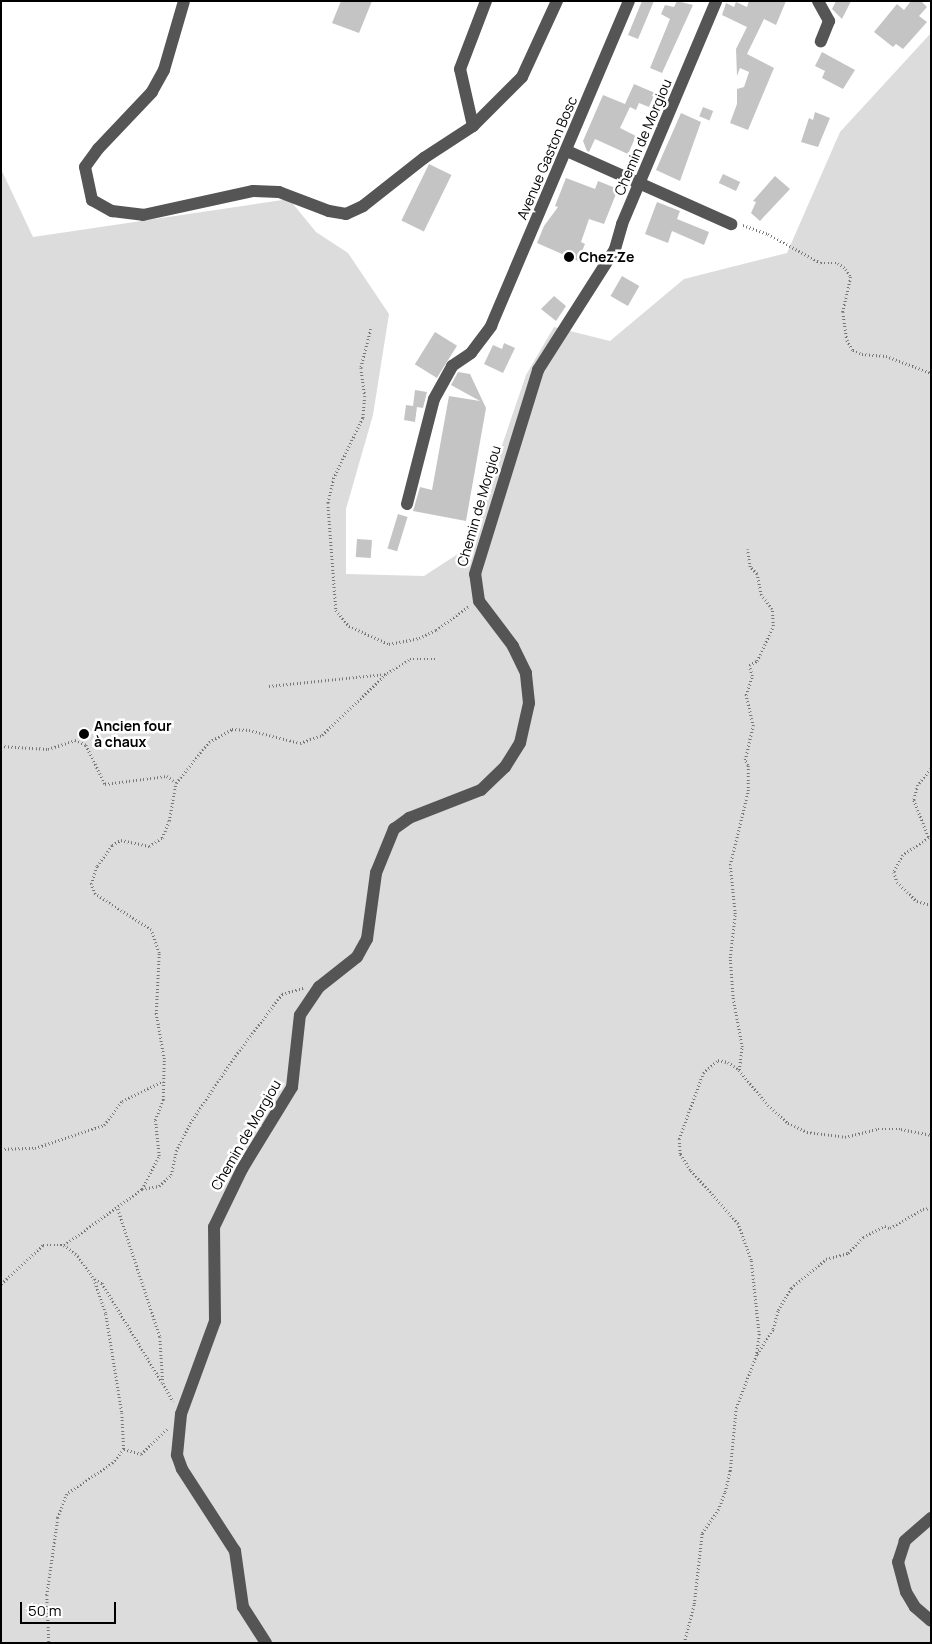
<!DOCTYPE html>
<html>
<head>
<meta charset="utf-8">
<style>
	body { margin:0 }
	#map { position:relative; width:932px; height:1644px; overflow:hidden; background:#fff; font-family:Manrope,sans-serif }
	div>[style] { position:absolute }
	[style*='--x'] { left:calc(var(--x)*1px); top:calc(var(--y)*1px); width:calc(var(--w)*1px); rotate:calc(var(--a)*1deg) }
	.green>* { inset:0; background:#dcdcdc }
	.building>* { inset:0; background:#c4c4c4; transform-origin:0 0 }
	.path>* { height:2.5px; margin-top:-1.25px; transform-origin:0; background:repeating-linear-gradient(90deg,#777 0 1px,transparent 0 3.5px) }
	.minor>* { height:12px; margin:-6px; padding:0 6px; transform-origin:6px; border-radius:6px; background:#555 }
	.dots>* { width:14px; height:14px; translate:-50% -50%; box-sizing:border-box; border:2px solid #fff; border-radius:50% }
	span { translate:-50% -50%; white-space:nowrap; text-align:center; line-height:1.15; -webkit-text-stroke:5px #fff; paint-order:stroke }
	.street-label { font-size:14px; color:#000 }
	.poi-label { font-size:14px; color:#000; font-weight:700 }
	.left { translate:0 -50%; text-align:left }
	.frame { position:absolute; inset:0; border:2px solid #000; pointer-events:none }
	.scale { position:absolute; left:20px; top:1602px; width:96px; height:22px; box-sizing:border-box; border:2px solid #000; border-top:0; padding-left:6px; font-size:15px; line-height:18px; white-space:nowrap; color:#000; -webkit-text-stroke:4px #fff; paint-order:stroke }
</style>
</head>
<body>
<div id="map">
	<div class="green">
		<div style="clip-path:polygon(931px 33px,931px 1643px,1px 1643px,1px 169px,33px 237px,289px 199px,316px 232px,348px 253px,389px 314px,373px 415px,346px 509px,346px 574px,424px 576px,467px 548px,526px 375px,554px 327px,610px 341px,684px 279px,787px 253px,840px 132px)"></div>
	</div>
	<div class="building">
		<div style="clip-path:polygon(341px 1px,372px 1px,359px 33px,332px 23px)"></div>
		<div style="clip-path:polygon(642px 1px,654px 1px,638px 39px,628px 35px)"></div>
		<div style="clip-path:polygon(677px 1px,693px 5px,662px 73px,650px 68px,670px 19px,661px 14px,665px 5px,674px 7px)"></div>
		<div style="clip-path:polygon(749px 1px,786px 1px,776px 25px,764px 19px,747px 54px,774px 68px,748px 130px,730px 123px,737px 104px,737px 89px,744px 87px,749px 72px,740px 68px,737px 76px,736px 49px,747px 27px,722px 15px,726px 3px,734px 7px,736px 2px,747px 7px)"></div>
		<div style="clip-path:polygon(836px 1px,851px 1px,842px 19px,832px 9px)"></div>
		<div style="clip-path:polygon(911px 1px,921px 1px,927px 7px,919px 16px,927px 22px,903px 49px,896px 44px,893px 47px,874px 32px,897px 4px,904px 10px)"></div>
		<div style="clip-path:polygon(822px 52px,855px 70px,843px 89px,822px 78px,825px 71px,815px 66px)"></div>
		<div style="clip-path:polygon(634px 84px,655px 93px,649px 107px,639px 103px,636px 110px,630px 107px,620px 128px,636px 136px,628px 154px,595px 139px,589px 152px,587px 151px,583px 141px,603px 95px,625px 104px)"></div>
		<div style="left:703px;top:107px;width:11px;height:10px;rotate:22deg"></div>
		<div style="clip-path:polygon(815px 112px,830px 118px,818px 147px,801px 142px,809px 118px,813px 120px)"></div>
		<div style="clip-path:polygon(681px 113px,701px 122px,680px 181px,656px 170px)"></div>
		<div style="left:429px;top:164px;width:25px;height:63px;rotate:26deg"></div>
		<div style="left:723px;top:174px;width:19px;height:10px;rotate:25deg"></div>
		<div style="clip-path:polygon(775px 176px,790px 189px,760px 221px,751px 213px,756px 202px,753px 201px)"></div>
		<div style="clip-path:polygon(566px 178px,595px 189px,598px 181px,618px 189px,604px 224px,589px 219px,581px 242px,585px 244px,578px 261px,537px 243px,544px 226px,558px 207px,555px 206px)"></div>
		<div style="clip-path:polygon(657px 202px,680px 211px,677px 219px,709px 232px,704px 245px,672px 231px,668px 243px,645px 234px)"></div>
		<div style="left:622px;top:276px;width:20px;height:23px;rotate:30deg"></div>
		<div style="clip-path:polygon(554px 296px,566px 306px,556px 321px,541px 309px)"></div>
		<div style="left:435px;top:332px;width:26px;height:38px;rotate:32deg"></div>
		<div style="clip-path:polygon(504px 343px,515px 348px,503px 373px,484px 364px,493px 345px,502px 349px)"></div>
		<div style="clip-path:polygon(458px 372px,470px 374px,486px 408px,466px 521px,413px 511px,420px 487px,432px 490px,449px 396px,480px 401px,451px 385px)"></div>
		<div style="clip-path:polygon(415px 390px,427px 392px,423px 408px,417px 407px,415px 422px,404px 420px,406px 405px,413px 406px)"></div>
		<div style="left:398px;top:514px;width:10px;height:36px;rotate:17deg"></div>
		<div style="left:357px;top:539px;width:15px;height:18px;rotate:4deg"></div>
	</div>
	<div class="path">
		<div style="--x:743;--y:225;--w:27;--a:20"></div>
		<div style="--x:768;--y:234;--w:60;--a:28.7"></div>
		<div style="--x:821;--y:263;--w:17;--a:0"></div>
		<div style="--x:838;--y:263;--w:10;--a:37"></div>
		<div style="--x:846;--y:269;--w:9;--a:58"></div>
		<div style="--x:851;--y:277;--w:36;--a:103"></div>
		<div style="--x:843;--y:312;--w:28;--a:82"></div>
		<div style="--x:847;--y:340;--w:12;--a:59"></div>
		<div style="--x:853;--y:350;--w:10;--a:24"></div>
		<div style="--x:862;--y:354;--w:24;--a:5"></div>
		<div style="--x:886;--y:356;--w:48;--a:20.7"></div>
		<div style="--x:371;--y:329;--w:40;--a:104.4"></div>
		<div style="--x:361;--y:368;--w:28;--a:82"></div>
		<div style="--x:365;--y:396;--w:22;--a:95"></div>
		<div style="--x:363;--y:418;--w:67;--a:115.8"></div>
		<div style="--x:334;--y:478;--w:26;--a:103"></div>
		<div style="--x:328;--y:503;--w:107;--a:85.7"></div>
		<div style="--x:336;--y:610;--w:21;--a:51"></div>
		<div style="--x:349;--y:626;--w:44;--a:24.2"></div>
		<div style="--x:389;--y:644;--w:31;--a:-11"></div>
		<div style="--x:419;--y:638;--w:19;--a:-25"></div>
		<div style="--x:436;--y:630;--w:41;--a:-36"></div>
		<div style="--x:269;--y:686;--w:118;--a:-5.9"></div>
		<div style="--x:1;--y:746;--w:47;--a:3.7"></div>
		<div style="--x:48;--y:749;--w:28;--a:-18"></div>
		<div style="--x:75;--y:740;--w:12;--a:24"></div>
		<div style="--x:86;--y:745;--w:43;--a:64"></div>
		<div style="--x:105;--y:784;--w:63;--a:-7.4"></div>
		<div style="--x:167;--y:776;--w:11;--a:38"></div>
		<div style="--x:931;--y:769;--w:21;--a:129"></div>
		<div style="--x:918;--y:785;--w:16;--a:105"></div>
		<div style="--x:914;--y:800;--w:41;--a:68.5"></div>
		<div style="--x:929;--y:838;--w:31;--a:147"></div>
		<div style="--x:903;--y:855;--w:19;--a:118"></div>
		<div style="--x:894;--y:872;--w:10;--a:73"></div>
		<div style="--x:897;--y:882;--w:28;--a:44"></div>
		<div style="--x:917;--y:901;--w:15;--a:16"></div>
		<div style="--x:739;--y:1070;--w:23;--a:-83"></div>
		<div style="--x:742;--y:1047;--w:49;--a:-100.6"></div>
		<div style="--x:733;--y:999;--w:41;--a:-94.2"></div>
		<div style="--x:730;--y:958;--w:44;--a:-83.5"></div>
		<div style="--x:735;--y:914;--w:49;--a:-95.8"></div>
		<div style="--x:730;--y:865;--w:76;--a:-76.3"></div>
		<div style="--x:748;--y:791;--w:26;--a:-90"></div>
		<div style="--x:748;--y:765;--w:6;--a:-121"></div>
		<div style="--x:745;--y:760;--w:35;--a:-77"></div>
		<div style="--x:753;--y:726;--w:32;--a:-103"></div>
		<div style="--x:746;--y:695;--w:20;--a:-72"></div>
		<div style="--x:752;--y:676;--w:11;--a:-105"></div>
		<div style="--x:749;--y:665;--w:9;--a:-27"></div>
		<div style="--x:757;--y:661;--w:38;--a:-65"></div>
		<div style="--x:773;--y:626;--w:17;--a:-93"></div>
		<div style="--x:772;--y:609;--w:18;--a:-128"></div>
		<div style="--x:761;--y:595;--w:21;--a:-101"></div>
		<div style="--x:757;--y:574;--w:10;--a:-135"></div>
		<div style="--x:750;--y:567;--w:18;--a:-99"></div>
		<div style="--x:1;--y:1149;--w:34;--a:-2"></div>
		<div style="--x:35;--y:1148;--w:73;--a:-18.4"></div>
		<div style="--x:104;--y:1125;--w:30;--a:-53"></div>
		<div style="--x:122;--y:1101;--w:46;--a:-26"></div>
		<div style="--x:142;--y:1189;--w:17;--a:-10"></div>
		<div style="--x:159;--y:1186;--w:16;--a:-43"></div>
		<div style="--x:171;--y:1175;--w:25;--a:-78"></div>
		<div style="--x:176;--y:1151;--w:31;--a:-63"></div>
		<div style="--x:190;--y:1123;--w:81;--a:-56.1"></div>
		<div style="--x:235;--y:1056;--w:78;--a:-52.8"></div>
		<div style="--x:282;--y:994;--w:22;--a:-16"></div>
		<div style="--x:118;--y:1209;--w:135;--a:71.8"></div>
		<div style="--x:160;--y:1337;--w:46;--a:86.3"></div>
		<div style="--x:163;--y:1383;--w:21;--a:61"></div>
		<div style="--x:64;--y:1245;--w:96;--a:-35.7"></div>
		<div style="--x:142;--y:1189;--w:37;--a:-63"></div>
		<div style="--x:159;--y:1156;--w:36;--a:-96"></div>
		<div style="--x:155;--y:1120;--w:22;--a:-68"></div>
		<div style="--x:163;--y:1100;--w:41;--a:-88.6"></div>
		<div style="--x:164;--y:1059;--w:46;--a:-100.1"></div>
		<div style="--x:156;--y:1014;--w:61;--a:-87.2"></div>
		<div style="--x:159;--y:953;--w:24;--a:-109"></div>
		<div style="--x:151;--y:930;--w:67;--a:-147.3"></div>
		<div style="--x:95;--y:894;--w:11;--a:-112"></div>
		<div style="--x:91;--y:884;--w:19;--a:-72"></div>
		<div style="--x:97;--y:866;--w:26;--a:-54"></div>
		<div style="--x:112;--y:845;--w:10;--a:-29"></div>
		<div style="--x:121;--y:840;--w:29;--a:12"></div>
		<div style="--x:149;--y:846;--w:15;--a:-32"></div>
		<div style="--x:162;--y:838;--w:18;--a:-68"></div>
		<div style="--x:169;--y:821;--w:39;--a:-80"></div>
		<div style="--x:176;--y:783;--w:53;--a:-51.2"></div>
		<div style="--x:209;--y:742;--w:26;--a:-29"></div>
		<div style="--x:232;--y:729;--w:17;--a:3"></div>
		<div style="--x:249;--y:730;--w:53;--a:14.3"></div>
		<div style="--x:300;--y:743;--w:23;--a:-20"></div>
		<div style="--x:322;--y:735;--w:90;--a:-43.6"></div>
		<div style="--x:387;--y:673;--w:27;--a:-31"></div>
		<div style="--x:410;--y:659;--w:25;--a:0"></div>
		<div style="--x:95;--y:1279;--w:8;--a:30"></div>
		<div style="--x:102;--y:1283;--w:116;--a:58.8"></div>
		<div style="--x:1;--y:1284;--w:57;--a:-42.9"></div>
		<div style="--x:43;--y:1245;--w:21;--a:0"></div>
		<div style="--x:64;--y:1245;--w:18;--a:38"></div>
		<div style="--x:78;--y:1256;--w:28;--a:55"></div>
		<div style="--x:94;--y:1279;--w:37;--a:71"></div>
		<div style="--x:106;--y:1314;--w:100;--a:80.8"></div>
		<div style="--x:122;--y:1413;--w:36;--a:87"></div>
		<div style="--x:124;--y:1449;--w:18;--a:128"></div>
		<div style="--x:113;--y:1463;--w:55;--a:146"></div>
		<div style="--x:67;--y:1494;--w:26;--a:111"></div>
		<div style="--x:58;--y:1518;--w:78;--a:98.1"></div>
		<div style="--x:47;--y:1595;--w:48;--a:87.6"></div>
		<div style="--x:757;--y:1354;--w:30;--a:-57"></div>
		<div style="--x:773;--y:1329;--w:20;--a:-75"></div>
		<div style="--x:778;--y:1310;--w:26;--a:-59"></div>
		<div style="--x:791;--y:1288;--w:45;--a:-39.6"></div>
		<div style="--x:826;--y:1259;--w:23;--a:-15"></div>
		<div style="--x:848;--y:1253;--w:22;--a:-47"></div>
		<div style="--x:863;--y:1237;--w:25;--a:-27"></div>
		<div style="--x:885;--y:1226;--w:5;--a:22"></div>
		<div style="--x:890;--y:1228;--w:38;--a:-30"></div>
		<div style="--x:923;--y:1209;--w:8;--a:-7"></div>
		<div style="--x:124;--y:1449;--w:18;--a:16"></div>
		<div style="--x:141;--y:1454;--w:37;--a:-44"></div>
		<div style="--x:684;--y:1643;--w:40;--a:-75.6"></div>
		<div style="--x:694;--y:1604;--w:71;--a:-83.6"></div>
		<div style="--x:702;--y:1533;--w:28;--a:-55"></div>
		<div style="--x:718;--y:1510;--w:19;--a:-69"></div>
		<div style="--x:725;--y:1492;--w:22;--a:-77"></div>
		<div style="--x:730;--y:1471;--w:63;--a:-84.6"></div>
		<div style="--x:736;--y:1408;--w:56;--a:-69"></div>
		<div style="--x:756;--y:1356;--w:21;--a:-82"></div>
		<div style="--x:759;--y:1335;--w:75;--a:-96.1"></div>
		<div style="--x:751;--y:1260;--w:38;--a:-110"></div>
		<div style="--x:738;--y:1224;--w:72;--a:-131.6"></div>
		<div style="--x:690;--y:1170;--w:19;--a:-122"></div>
		<div style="--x:680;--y:1154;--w:15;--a:-94"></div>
		<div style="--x:679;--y:1139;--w:70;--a:-70"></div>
		<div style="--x:703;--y:1073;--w:20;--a:-41"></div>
		<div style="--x:718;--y:1060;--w:10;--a:11"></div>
		<div style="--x:728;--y:1062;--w:14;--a:36"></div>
		<div style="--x:739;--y:1070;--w:45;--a:50.4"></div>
		<div style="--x:768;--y:1105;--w:27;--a:42"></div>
		<div style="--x:788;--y:1123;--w:21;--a:25"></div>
		<div style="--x:807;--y:1132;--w:38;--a:7"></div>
		<div style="--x:845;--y:1137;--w:34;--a:-14"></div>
		<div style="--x:878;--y:1129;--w:23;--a:0"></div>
		<div style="--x:901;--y:1129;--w:31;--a:11"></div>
	</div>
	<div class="minor">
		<div style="--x:184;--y:1;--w:72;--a:106.2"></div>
		<div style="--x:164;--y:70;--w:25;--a:119"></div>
		<div style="--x:152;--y:92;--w:79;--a:133.5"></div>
		<div style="--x:98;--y:149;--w:22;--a:126"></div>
		<div style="--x:85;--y:167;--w:34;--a:78"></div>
		<div style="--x:92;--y:200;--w:23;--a:29"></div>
		<div style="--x:112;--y:211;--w:31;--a:7"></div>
		<div style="--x:143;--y:215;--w:113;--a:-12.3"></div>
		<div style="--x:253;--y:191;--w:26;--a:2"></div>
		<div style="--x:279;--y:192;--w:53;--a:20.8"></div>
		<div style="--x:329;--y:211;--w:17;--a:10"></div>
		<div style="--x:346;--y:214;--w:19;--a:-25"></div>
		<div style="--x:363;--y:206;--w:78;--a:-38.2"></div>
		<div style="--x:424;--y:158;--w:59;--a:-33.1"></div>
		<div style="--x:473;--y:126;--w:69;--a:-45"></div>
		<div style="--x:522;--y:77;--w:84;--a:-65.3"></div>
		<div style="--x:818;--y:1;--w:23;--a:61"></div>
		<div style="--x:829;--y:21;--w:22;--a:112"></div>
		<div style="--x:473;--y:126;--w:58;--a:-102.8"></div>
		<div style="--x:460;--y:69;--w:73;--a:-69.1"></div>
		<div style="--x:567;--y:151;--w:180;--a:24"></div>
		<div style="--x:407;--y:504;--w:108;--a:-75.6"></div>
		<div style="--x:434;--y:399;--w:38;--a:-61"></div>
		<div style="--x:452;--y:366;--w:23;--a:-34"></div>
		<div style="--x:471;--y:353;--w:34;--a:-53"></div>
		<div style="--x:491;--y:326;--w:353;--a:-67"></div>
		<div style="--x:931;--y:1518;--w:35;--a:139"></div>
		<div style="--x:905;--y:1541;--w:22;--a:108"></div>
		<div style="--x:898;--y:1562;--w:31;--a:75"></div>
		<div style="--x:906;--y:1592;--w:17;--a:59"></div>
		<div style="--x:915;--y:1607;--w:21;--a:41"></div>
		<div style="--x:266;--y:1643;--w:43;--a:-122.6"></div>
		<div style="--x:243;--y:1607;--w:57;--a:-98.1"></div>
		<div style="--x:235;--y:1551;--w:98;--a:-122.9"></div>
		<div style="--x:182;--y:1469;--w:15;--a:-110"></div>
		<div style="--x:177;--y:1455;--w:41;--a:-84.4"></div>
		<div style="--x:181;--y:1414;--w:99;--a:-69.9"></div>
		<div style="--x:215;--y:1321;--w:94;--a:-90.6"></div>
		<div style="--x:214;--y:1227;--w:64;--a:-64.2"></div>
		<div style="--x:242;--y:1169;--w:96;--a:-58.6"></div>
		<div style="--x:292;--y:1087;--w:72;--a:-83.7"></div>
		<div style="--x:300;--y:1015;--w:34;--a:-56"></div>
		<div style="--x:319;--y:987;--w:48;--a:-38.3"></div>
		<div style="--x:357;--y:957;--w:21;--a:-61"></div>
		<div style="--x:367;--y:939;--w:67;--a:-82.2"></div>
		<div style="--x:376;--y:873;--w:48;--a:-67.8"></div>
		<div style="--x:394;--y:829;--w:19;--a:-36"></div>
		<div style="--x:409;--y:818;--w:77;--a:-21.3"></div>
		<div style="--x:481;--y:790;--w:33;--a:-44"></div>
		<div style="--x:505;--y:767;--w:28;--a:-58"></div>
		<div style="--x:520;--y:743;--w:41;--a:-77.3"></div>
		<div style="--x:529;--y:703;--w:30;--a:-96"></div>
		<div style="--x:526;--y:673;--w:30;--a:-116"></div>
		<div style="--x:513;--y:646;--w:56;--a:-127.1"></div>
		<div style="--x:479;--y:601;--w:27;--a:-98"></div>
		<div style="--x:475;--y:574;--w:214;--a:-72.8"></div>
		<div style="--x:538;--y:370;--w:143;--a:-57.5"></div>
		<div style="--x:615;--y:249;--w:26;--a:-74"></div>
		<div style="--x:622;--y:224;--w:242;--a:-67.1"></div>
	</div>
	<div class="dots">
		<div style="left:569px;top:257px;background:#000"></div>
		<div style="left:84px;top:734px;background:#000"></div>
	</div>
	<div class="street-label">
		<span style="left:643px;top:137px;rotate:-67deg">Chemin de Morgiou</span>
		<span style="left:547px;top:158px;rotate:-67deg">Avenue Gaston Bosc</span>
		<span style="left:479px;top:506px;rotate:-74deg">Chemin de Morgiou</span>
		<span style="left:246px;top:1135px;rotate:-60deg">Chemin de Morgiou</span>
	</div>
	<div class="poi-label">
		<span class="left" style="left:579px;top:257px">Chez Ze</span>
		<span class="left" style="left:94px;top:734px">Ancien four<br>à chaux</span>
	</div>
	<div class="frame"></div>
	<div class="scale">50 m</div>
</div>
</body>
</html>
